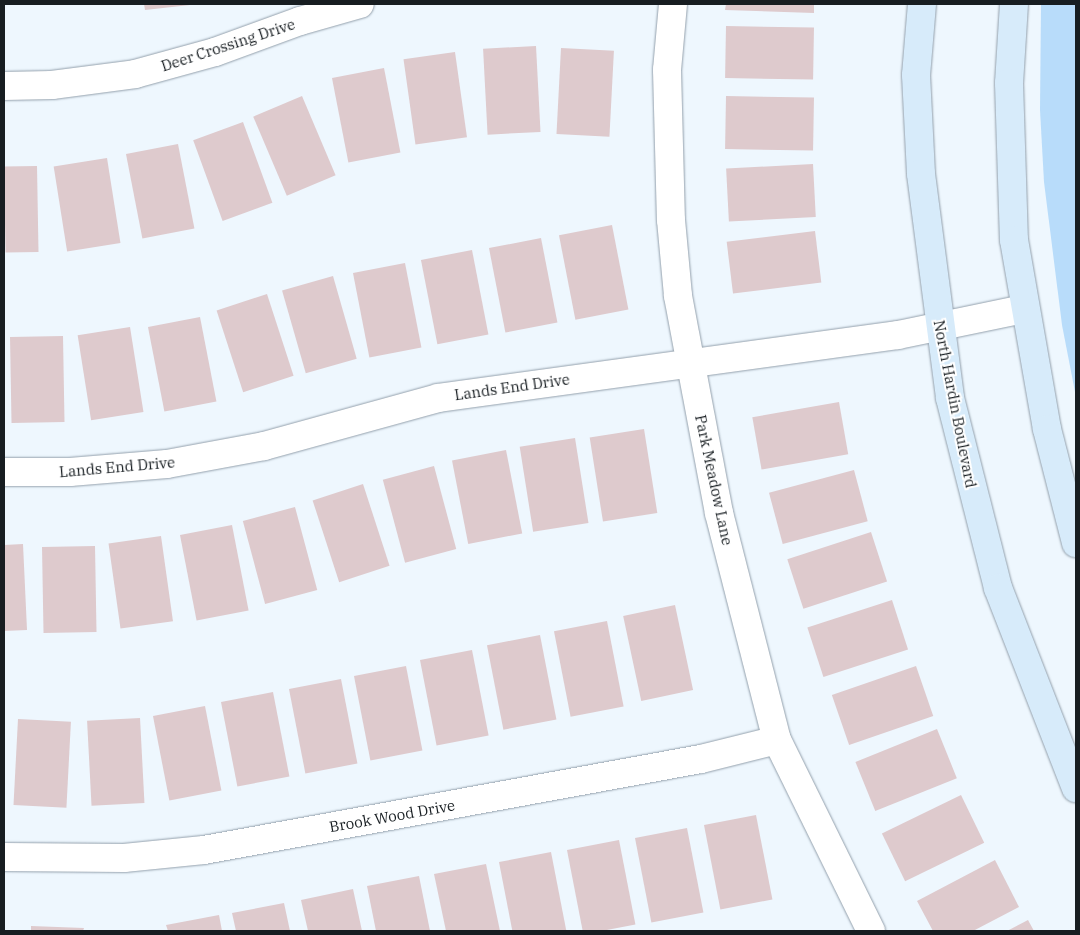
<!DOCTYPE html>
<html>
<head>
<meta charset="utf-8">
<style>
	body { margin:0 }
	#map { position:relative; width:1080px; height:935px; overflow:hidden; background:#eef7fe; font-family:"IBM Plex Serif",serif }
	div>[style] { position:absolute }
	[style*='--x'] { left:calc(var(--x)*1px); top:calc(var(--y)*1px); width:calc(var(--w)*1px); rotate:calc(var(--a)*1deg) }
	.green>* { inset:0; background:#b8dcfa }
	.building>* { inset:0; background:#decacd; transform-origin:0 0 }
	.roads { filter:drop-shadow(0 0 1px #93a0ac) drop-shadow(0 0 1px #93a0ac) }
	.street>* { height:28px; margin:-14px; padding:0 14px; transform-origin:14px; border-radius:14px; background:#fff }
	.secondary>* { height:28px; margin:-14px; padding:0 14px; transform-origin:14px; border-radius:14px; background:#d7ebfa }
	span { translate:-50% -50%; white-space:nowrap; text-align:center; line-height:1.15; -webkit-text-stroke:4px #fff; paint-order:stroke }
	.street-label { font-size:15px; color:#171d21 }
	.frame { position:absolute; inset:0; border:5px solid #171d21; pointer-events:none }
</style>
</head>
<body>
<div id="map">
	<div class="green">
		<div style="clip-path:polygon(1041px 4px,1076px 4px,1076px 397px,1062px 325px,1044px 182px,1040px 110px)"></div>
	</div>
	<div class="building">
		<div style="clip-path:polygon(144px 4px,190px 4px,190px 5px,145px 10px)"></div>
		<div style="clip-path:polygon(726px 4px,814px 4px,814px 13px,725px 10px)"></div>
		<div style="left:726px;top:26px;width:88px;height:52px;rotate:1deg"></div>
		<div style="left:536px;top:46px;width:86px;height:53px;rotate:87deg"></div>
		<div style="left:561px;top:48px;width:53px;height:86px;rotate:3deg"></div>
		<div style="left:455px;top:52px;width:86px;height:52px;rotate:82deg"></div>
		<div style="left:384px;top:68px;width:86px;height:53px;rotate:79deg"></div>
		<div style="left:302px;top:96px;width:86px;height:53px;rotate:67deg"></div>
		<div style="left:726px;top:96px;width:88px;height:53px;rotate:1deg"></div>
		<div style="left:243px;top:122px;width:86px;height:53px;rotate:70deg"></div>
		<div style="left:178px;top:144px;width:86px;height:53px;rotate:79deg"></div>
		<div style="left:107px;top:158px;width:86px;height:54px;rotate:81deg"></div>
		<div style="left:813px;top:164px;width:53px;height:87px;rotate:87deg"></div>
		<div style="left:37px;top:166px;width:86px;height:33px;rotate:89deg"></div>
		<div style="left:612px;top:225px;width:86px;height:54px;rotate:79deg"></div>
		<div style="left:815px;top:231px;width:52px;height:89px;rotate:83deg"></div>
		<div style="left:541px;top:238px;width:86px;height:53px;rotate:79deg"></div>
		<div style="left:472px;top:250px;width:86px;height:52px;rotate:79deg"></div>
		<div style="left:405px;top:263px;width:86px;height:53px;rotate:79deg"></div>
		<div style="left:333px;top:276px;width:86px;height:53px;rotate:74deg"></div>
		<div style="left:267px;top:294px;width:86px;height:53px;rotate:72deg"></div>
		<div style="left:200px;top:317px;width:86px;height:53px;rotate:79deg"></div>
		<div style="left:130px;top:327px;width:86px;height:53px;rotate:81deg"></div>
		<div style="left:63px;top:336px;width:86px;height:53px;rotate:89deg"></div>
		<div style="left:839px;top:402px;width:53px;height:88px;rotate:80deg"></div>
		<div style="left:644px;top:429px;width:85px;height:55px;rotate:81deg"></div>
		<div style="left:575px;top:438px;width:86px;height:56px;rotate:81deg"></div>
		<div style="left:506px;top:450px;width:85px;height:55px;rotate:79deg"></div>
		<div style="left:434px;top:466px;width:86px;height:53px;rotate:75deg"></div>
		<div style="left:854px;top:470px;width:53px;height:88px;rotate:75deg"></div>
		<div style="left:363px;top:484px;width:86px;height:53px;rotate:72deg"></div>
		<div style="left:295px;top:507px;width:86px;height:54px;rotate:75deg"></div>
		<div style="left:232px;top:525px;width:87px;height:53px;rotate:79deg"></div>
		<div style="left:871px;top:532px;width:52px;height:88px;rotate:72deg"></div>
		<div style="left:161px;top:536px;width:86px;height:53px;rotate:82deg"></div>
		<div style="clip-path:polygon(23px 544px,27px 630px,4px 631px,4px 545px)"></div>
		<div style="left:95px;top:546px;width:86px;height:53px;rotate:89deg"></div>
		<div style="left:892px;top:600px;width:52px;height:89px;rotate:72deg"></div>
		<div style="left:675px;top:605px;width:87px;height:53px;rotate:78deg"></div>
		<div style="left:607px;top:621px;width:87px;height:54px;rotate:79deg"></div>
		<div style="left:540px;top:635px;width:86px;height:54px;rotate:79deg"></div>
		<div style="left:472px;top:650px;width:87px;height:53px;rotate:79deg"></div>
		<div style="left:406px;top:666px;width:86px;height:53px;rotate:79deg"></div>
		<div style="left:916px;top:666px;width:53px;height:89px;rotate:71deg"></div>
		<div style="left:341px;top:679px;width:86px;height:53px;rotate:79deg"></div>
		<div style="left:273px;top:692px;width:86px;height:53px;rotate:79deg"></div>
		<div style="left:205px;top:706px;width:86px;height:53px;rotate:79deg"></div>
		<div style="left:140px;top:718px;width:85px;height:53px;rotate:87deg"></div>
		<div style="left:18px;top:719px;width:53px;height:86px;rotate:3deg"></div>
		<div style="left:937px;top:729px;width:53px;height:88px;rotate:68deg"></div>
		<div style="left:961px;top:795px;width:53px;height:88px;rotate:64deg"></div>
		<div style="left:756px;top:815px;width:86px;height:53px;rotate:79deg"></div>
		<div style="left:687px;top:828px;width:86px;height:53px;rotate:79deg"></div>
		<div style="left:619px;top:840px;width:86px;height:53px;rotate:79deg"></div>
		<div style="left:551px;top:852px;width:81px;height:53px;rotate:79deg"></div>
		<div style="clip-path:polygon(995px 860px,1019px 907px,973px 931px,933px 931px,917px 901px)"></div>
		<div style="clip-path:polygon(486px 864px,500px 931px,446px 931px,434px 874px)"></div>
		<div style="clip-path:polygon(419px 876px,430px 931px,376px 931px,367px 886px)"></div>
		<div style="clip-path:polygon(353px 889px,362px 931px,308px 931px,301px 900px)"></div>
		<div style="clip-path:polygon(284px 903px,290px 931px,236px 931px,232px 913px)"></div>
		<div style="clip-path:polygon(219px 915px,222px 931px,168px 931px,166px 925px)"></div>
		<div style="clip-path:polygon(1028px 920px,1034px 931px,1007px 931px)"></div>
		<div style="clip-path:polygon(31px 926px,84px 928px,83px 931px,31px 931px)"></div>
	</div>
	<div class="roads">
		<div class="street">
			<div style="--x:673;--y:4;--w:66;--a:95.2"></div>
			<div style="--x:667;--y:70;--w:150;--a:88.5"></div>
			<div style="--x:671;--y:220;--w:76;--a:84.7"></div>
			<div style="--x:678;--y:296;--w:221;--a:79.3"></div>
			<div style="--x:719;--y:513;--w:234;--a:75.7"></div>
			<div style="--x:777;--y:740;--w:213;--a:63.8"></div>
			<div style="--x:4;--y:86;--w:48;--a:-1.2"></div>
			<div style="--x:52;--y:85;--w:84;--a:-7.5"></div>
			<div style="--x:135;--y:74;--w:83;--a:-15.4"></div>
			<div style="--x:215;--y:52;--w:90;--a:-20"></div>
			<div style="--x:300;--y:21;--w:62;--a:-15.8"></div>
			<div style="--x:4;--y:472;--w:66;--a:0"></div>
			<div style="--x:70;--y:472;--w:97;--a:-4.7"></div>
			<div style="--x:167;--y:464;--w:99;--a:-10.5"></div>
			<div style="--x:264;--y:446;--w:180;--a:-15.4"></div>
			<div style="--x:438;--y:398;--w:464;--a:-7.8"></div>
			<div style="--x:898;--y:335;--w:129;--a:-11.7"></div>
			<div style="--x:4;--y:857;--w:120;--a:0.5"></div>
			<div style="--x:124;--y:858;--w:80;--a:-5.7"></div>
			<div style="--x:204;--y:850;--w:505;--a:-10.38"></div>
			<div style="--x:701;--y:759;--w:78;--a:-14"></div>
		</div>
		<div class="secondary">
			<div style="--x:922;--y:4;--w:71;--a:94.8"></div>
			<div style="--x:916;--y:75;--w:99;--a:87.1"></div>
			<div style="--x:921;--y:174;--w:226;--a:82.6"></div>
			<div style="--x:950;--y:398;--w:196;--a:75.8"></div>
			<div style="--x:998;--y:588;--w:215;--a:68.7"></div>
			<div style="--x:1014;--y:4;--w:79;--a:93.6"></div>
			<div style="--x:1009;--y:83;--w:157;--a:88.2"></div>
			<div style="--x:1014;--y:240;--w:192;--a:80.1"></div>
			<div style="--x:1047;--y:429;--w:118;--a:75.7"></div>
		</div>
	</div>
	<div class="street-label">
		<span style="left:228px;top:45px;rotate:-18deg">Deer Crossing Drive</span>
		<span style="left:512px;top:387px;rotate:-8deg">Lands End Drive</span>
		<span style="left:955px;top:404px;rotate:79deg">North Hardin Boulevard</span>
		<span style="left:117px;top:467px;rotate:-5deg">Lands End Drive</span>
		<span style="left:714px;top:480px;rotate:78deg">Park Meadow Lane</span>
		<span style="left:392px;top:816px;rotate:-10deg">Brook Wood Drive</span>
	</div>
	<div class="frame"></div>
</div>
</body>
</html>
